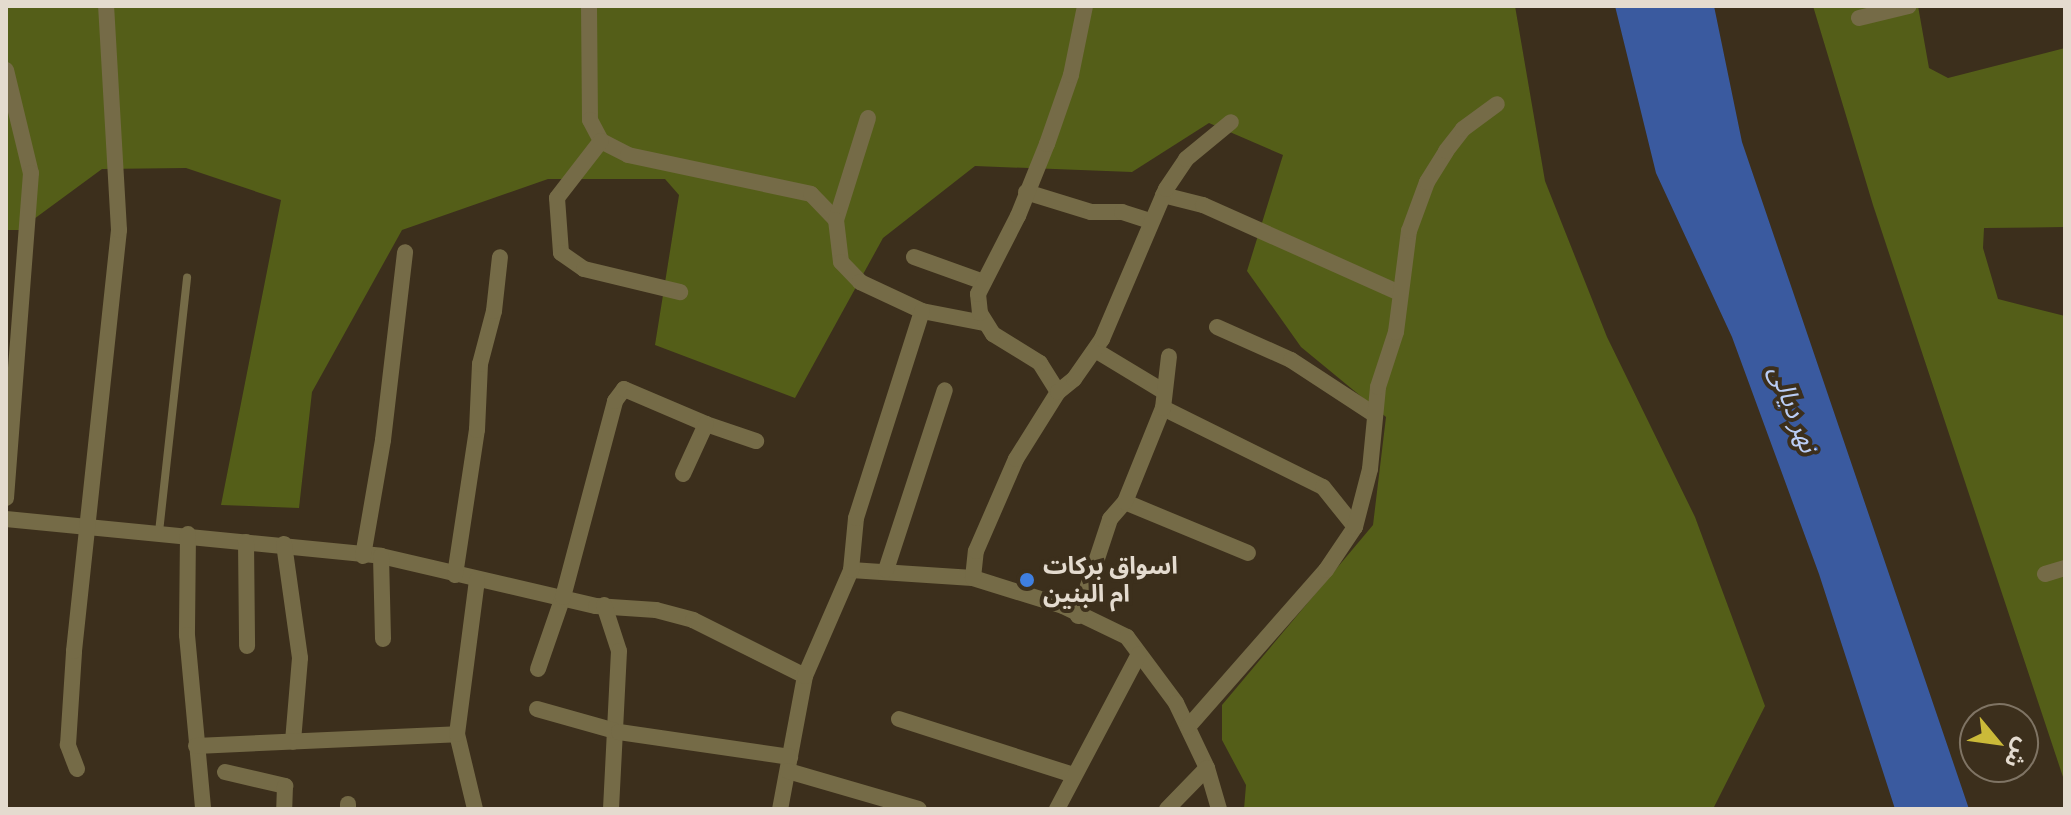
<!DOCTYPE html>
<html>
<head>
<meta charset="utf-8">
<style>
	body { margin:0 }
	#map { position:relative; width:2071px; height:815px; overflow:hidden; background:#3c2f1c; font-family:Raleway,"Noto Sans Arabic",sans-serif }
	div>[style] { position:absolute }
	[style*='--x'] { left:calc(var(--x)*1px); top:calc(var(--y)*1px); width:calc(var(--w)*1px); rotate:calc(var(--a)*1deg) }
	.green>* { inset:0; background:#545e18 }
	.water>* { inset:0; background:#3a5a9f }
	.service>* { height:8px; margin:-4px; padding:0 4px; transform-origin:4px; border-radius:4px; background:#756b47 }
	.minor>* { height:16px; margin:-8px; padding:0 8px; transform-origin:8px; border-radius:8px; background:#756b47 }
	.dots>* { width:22px; height:22px; translate:-50% -50%; box-sizing:border-box; border:4px solid #3c2f1c; border-radius:50% }
	span { translate:-50% -50%; white-space:nowrap; text-align:center; line-height:1.15; -webkit-text-stroke:8px #3c2f1c; paint-order:stroke }
	.poi-label { font-size:24px; color:#e4dbcf; font-weight:700 }
	.left { translate:0 -50%; text-align:left }
	.water-label { font-size:26px; color:#bacdf5; font-style:italic }
	.frame { position:absolute; inset:0; border:8px solid #e4dbcf; pointer-events:none }
	.north { position:absolute; left:1959px; top:703px; width:80px; height:80px; box-sizing:border-box; background:#3c2f1c; border:2px solid #7f7464; border-radius:50%; rotate:119deg; font-size:22px; font-weight:700; line-height:32px; text-align:center; color:#e4dbcf }
	.north::after { content:''; display:block; margin:auto; width:28px; height:36px; background:#cbba39; clip-path:polygon(50% 0,100% 100%,50% 72%,0 100%) }
</style>
</head>
<body>
<div id="map">
	<div class="green">
		<div style="clip-path:polygon(6px 6px,1515px 6px,1545px 181px,1607px 337px,1695px 517px,1765px 706px,1713px 809px,1244px 809px,1246px 785px,1222px 740px,1222px 705px,1373px 525px,1386px 417px,1301px 347px,1247px 271px,1283px 155px,1209px 123px,1132px 172px,975px 166px,883px 238px,795px 398px,655px 345px,679px 195px,665px 179px,548px 179px,402px 230px,312px 392px,299px 508px,221px 505px,281px 200px,186px 168px,102px 169px,19px 230px,6px 230px)"></div>
		<div style="clip-path:polygon(1813px 6px,1918px 6px,1929px 68px,1948px 78px,2065px 48px,2065px 227px,1984px 228px,1983px 248px,1998px 299px,2065px 316px,2065px 783px,1873px 205px)"></div>
	</div>
	<div class="water">
		<div style="clip-path:polygon(1615px 6px,1714px 6px,1742px 142px,1969px 809px,1895px 809px,1819px 574px,1732px 337px,1656px 173px)"></div>
	</div>
	<div class="service">
		<div style="--x:159;--y:532;--w:256;--a:-83.7"></div>
	</div>
	<div class="minor">
		<div style="--x:589;--y:6;--w:114;--a:89.5"></div>
		<div style="--x:590;--y:120;--w:24;--a:62"></div>
		<div style="--x:601;--y:141;--w:30;--a:27"></div>
		<div style="--x:628;--y:155;--w:187;--a:12"></div>
		<div style="--x:811;--y:194;--w:36;--a:46"></div>
		<div style="--x:1859;--y:18;--w:51;--a:-13.5"></div>
		<div style="--x:6;--y:70;--w:106;--a:76.4"></div>
		<div style="--x:31;--y:173;--w:326;--a:94.4"></div>
		<div style="--x:868;--y:118;--w:107;--a:107.4"></div>
		<div style="--x:836;--y:220;--w:42;--a:83.2"></div>
		<div style="--x:841;--y:262;--w:28;--a:46"></div>
		<div style="--x:860;--y:282;--w:68;--a:25.1"></div>
		<div style="--x:922;--y:311;--w:63;--a:11"></div>
		<div style="--x:601;--y:141;--w:72;--a:127.7"></div>
		<div style="--x:557;--y:198;--w:55;--a:85.8"></div>
		<div style="--x:561;--y:253;--w:28;--a:35"></div>
		<div style="--x:584;--y:269;--w:99;--a:13.5"></div>
		<div style="--x:1026;--y:192;--w:68;--a:17.1"></div>
		<div style="--x:1091;--y:212;--w:31;--a:0"></div>
		<div style="--x:1122;--y:212;--w:29;--a:18"></div>
		<div style="--x:1163;--y:195;--w:41;--a:14"></div>
		<div style="--x:1203;--y:205;--w:216;--a:24.1"></div>
		<div style="--x:914;--y:257;--w:74;--a:19.7"></div>
		<div style="--x:1217;--y:327;--w:81;--a:24"></div>
		<div style="--x:1291;--y:360;--w:100;--a:33.2"></div>
		<div style="--x:1095;--y:350;--w:79;--a:31.1"></div>
		<div style="--x:1058;--y:392;--w:34;--a:-122"></div>
		<div style="--x:1040;--y:363;--w:55;--a:-148.3"></div>
		<div style="--x:993;--y:334;--w:25;--a:-122"></div>
		<div style="--x:980;--y:313;--w:19;--a:-96"></div>
		<div style="--x:978;--y:294;--w:88;--a:-62.9"></div>
		<div style="--x:1018;--y:216;--w:78;--a:-68.1"></div>
		<div style="--x:1047;--y:144;--w:73;--a:-70.8"></div>
		<div style="--x:1071;--y:75;--w:70;--a:-78.5"></div>
		<div style="--x:1163;--y:408;--w:178;--a:26.3"></div>
		<div style="--x:1323;--y:487;--w:51;--a:51.3"></div>
		<div style="--x:706;--y:424;--w:53;--a:18.8"></div>
		<div style="--x:1125;--y:502;--w:133;--a:22.5"></div>
		<div style="--x:6;--y:519;--w:377;--a:5.6"></div>
		<div style="--x:381;--y:556;--w:221;--a:13.1"></div>
		<div style="--x:596;--y:606;--w:60;--a:3.8"></div>
		<div style="--x:656;--y:610;--w:38;--a:15"></div>
		<div style="--x:693;--y:620;--w:125;--a:26.6"></div>
		<div style="--x:805;--y:676;--w:135;--a:100.6"></div>
		<div style="--x:188;--y:534;--w:101;--a:90.6"></div>
		<div style="--x:187;--y:635;--w:175;--a:84.7"></div>
		<div style="--x:246;--y:542;--w:104;--a:89.4"></div>
		<div style="--x:284;--y:544;--w:115;--a:82"></div>
		<div style="--x:300;--y:658;--w:84;--a:94.8"></div>
		<div style="--x:363;--y:556;--w:118;--a:-80.2"></div>
		<div style="--x:383;--y:440;--w:189;--a:-83.3"></div>
		<div style="--x:381;--y:556;--w:83;--a:88.6"></div>
		<div style="--x:851;--y:570;--w:122;--a:3.8"></div>
		<div style="--x:973;--y:578;--w:94;--a:17.3"></div>
		<div style="--x:1063;--y:606;--w:71;--a:25.8"></div>
		<div style="--x:1127;--y:637;--w:82;--a:53.4"></div>
		<div style="--x:1176;--y:703;--w:72;--a:64.5"></div>
		<div style="--x:1207;--y:768;--w:43;--a:73.7"></div>
		<div style="--x:886;--y:570;--w:189;--a:-71.9"></div>
		<div style="--x:2045;--y:574;--w:21;--a:-17"></div>
		<div style="--x:455;--y:575;--w:147;--a:-81.4"></div>
		<div style="--x:477;--y:430;--w:66;--a:-87.4"></div>
		<div style="--x:480;--y:364;--w:55;--a:-75.2"></div>
		<div style="--x:494;--y:311;--w:54;--a:-83.7"></div>
		<div style="--x:973;--y:578;--w:27;--a:-84"></div>
		<div style="--x:976;--y:551;--w:100;--a:-66.5"></div>
		<div style="--x:1016;--y:459;--w:79;--a:-57.9"></div>
		<div style="--x:1058;--y:392;--w:21;--a:-39"></div>
		<div style="--x:1074;--y:379;--w:49;--a:-55"></div>
		<div style="--x:1102;--y:339;--w:163;--a:-66.9"></div>
		<div style="--x:1166;--y:189;--w:36;--a:-56"></div>
		<div style="--x:1186;--y:159;--w:58;--a:-39.4"></div>
		<div style="--x:604;--y:605;--w:48;--a:71.9"></div>
		<div style="--x:619;--y:651;--w:158;--a:92.9"></div>
		<div style="--x:1078;--y:616;--w:102;--a:-71.7"></div>
		<div style="--x:1110;--y:519;--w:23;--a:-49"></div>
		<div style="--x:1125;--y:502;--w:101;--a:-68"></div>
		<div style="--x:1163;--y:408;--w:52;--a:-83.4"></div>
		<div style="--x:538;--y:669;--w:76;--a:-70.9"></div>
		<div style="--x:563;--y:597;--w:203;--a:-75.1"></div>
		<div style="--x:615;--y:401;--w:15;--a:-53"></div>
		<div style="--x:624;--y:389;--w:89;--a:23.1"></div>
		<div style="--x:706;--y:424;--w:55;--a:114.7"></div>
		<div style="--x:805;--y:676;--w:116;--a:-66.5"></div>
		<div style="--x:851;--y:570;--w:52;--a:-84.5"></div>
		<div style="--x:856;--y:518;--w:217;--a:-72.3"></div>
		<div style="--x:537;--y:709;--w:85;--a:15.7"></div>
		<div style="--x:619;--y:732;--w:173;--a:8.3"></div>
		<div style="--x:899;--y:719;--w:183;--a:17.8"></div>
		<div style="--x:1188;--y:727;--w:209;--a:-48.7"></div>
		<div style="--x:1326;--y:570;--w:52;--a:-56"></div>
		<div style="--x:1355;--y:527;--w:60;--a:-75.5"></div>
		<div style="--x:1370;--y:469;--w:82;--a:-84.4"></div>
		<div style="--x:1378;--y:387;--w:58;--a:-71.9"></div>
		<div style="--x:1396;--y:332;--w:102;--a:-82.7"></div>
		<div style="--x:1409;--y:231;--w:52;--a:-69.8"></div>
		<div style="--x:1427;--y:182;--w:36;--a:-58"></div>
		<div style="--x:1446;--y:151;--w:28;--a:-52"></div>
		<div style="--x:1463;--y:129;--w:42;--a:-36.3"></div>
		<div style="--x:196;--y:746;--w:261;--a:-2.6"></div>
		<div style="--x:77;--y:769;--w:26;--a:-111"></div>
		<div style="--x:68;--y:745;--w:94;--a:-86.3"></div>
		<div style="--x:74;--y:651;--w:423;--a:-83.9"></div>
		<div style="--x:119;--y:230;--w:224;--a:-93.3"></div>
		<div style="--x:788;--y:771;--w:136;--a:16.2"></div>
		<div style="--x:225;--y:772;--w:62;--a:13.1"></div>
		<div style="--x:285;--y:786;--w:23;--a:92"></div>
		<div style="--x:348;--y:809;--w:5;--a:-90"></div>
		<div style="--x:475;--y:809;--w:77;--a:-103.5"></div>
		<div style="--x:457;--y:734;--w:156;--a:-82.6"></div>
		<div style="--x:1057;--y:809;--w:175;--a:-62.1"></div>
		<div style="--x:1167;--y:809;--w:57;--a:-45.7"></div>
	</div>
	<div class="dots">
		<div style="left:1027px;top:580px;background:#3f7fe0"></div>
	</div>
	<div class="poi-label">
		<span class="left" style="left:1043px;top:580px">اسواق بركات<br>ام البنين</span>
	</div>
	<div class="water-label">
		<span style="left:1793px;top:409px;rotate:69deg">نهر ديالى</span>
	</div>
	<div class="frame"></div>
	<div class="north">ش</div>
</div>
</body>
</html>
